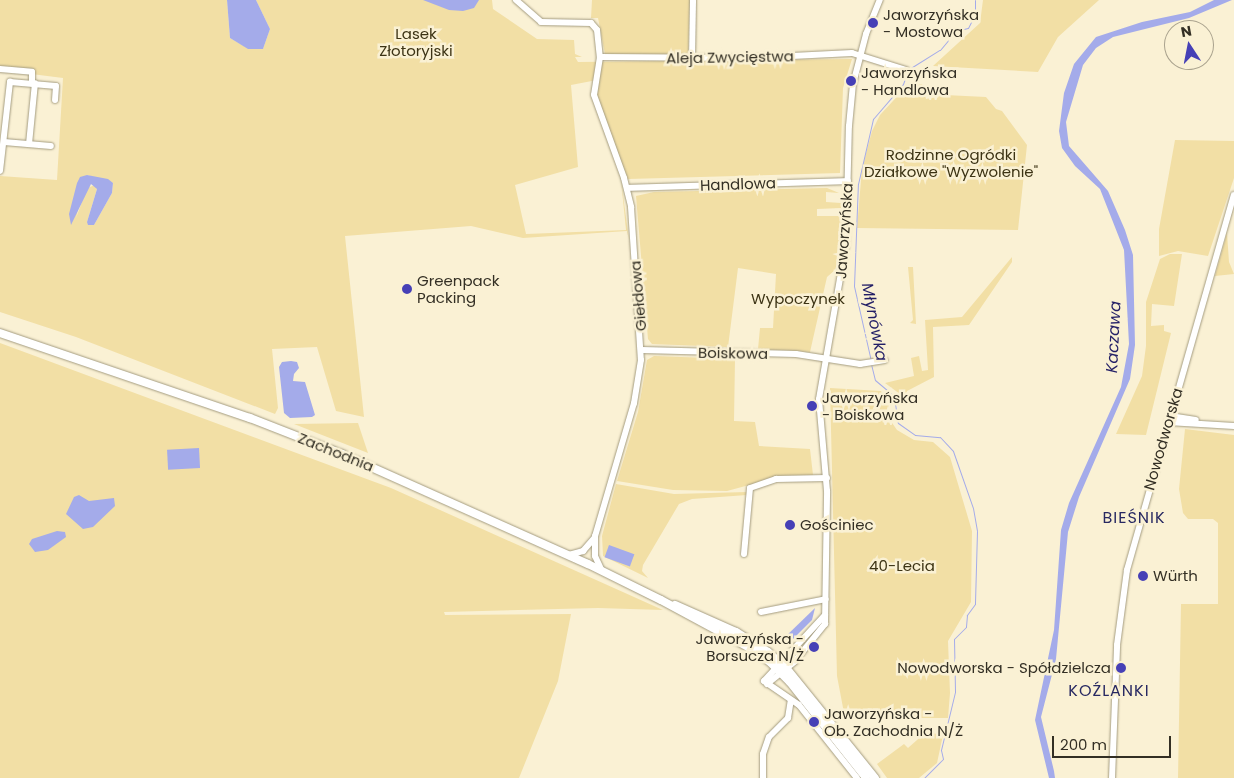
<!DOCTYPE html>
<html>
<head>
<meta charset="utf-8">
<style>
	body { margin:0 }
	#map { position:relative; width:1234px; height:778px; overflow:hidden; background:#faf1d4; font-family:Poppins,sans-serif }
	div>[style] { position:absolute }
	[style*='--x'] { left:calc(var(--x)*1px); top:calc(var(--y)*1px); width:calc(var(--w)*1px); rotate:calc(var(--a)*1deg) }
	.green>* { inset:0; background:#f2dfa5 }
	.water>* { inset:0; background:#a4abea; transform-origin:0 0 }
	.stream>* { height:1px; margin:-0.5px; padding:0 0.5px; transform-origin:0.5px; border-radius:0.5px; background:#a4abea }
	.roads { filter:drop-shadow(0 0 1px #a49c80) drop-shadow(0 0 1px #a49c80) }
	.minor>* { height:6px; margin:-3px; padding:0 3px; transform-origin:3px; border-radius:3px; background:#fff }
	.major>* { height:8px; margin:-4px; padding:0 4px; transform-origin:4px; border-radius:4px; background:#fff }
	.dots>* { width:14px; height:14px; translate:-50% -50%; box-sizing:border-box; border:2px solid #faf1d4; border-radius:50% }
	span { translate:-50% -50%; white-space:nowrap; text-align:center; line-height:1.15; -webkit-text-stroke:5px #faf1d4; paint-order:stroke }
	.poi-label { font-size:15px; color:#332f24 }
	.left { translate:0 -50%; text-align:left }
	.right { translate:-100% -50%; text-align:right }
	.park-label { font-size:15px; color:#3c3314 }
	.street-label { font-size:15px; color:#332f24 }
	.water-label { font-size:16px; color:#231f66; font-style:italic }
	.neighbourhood-label { font-size:16px; color:#282962; letter-spacing:1px }
	.north { position:absolute; left:1164px; top:20px; width:50px; height:50px; box-sizing:border-box; background:#faf1d4; border:1px solid #aaa38e; border-radius:50%; rotate:349deg; font-size:14px; font-weight:700; line-height:20px; text-align:center; color:#332f24 }
	.north::after { content:''; display:block; margin:auto; width:18px; height:22px; background:#4640b6; clip-path:polygon(50% 0,100% 100%,50% 72%,0 100%) }
	.scale { position:absolute; left:1052px; top:736px; width:119px; height:22px; box-sizing:border-box; border:2px solid #332f24; border-top:0; padding-left:6px; font-size:15px; line-height:18px; white-space:nowrap; color:#332f24; -webkit-text-stroke:4px #faf1d4; paint-order:stroke }
</style>
</head>
<body>
<div id="map">
	<div class="green">
		<div style="clip-path:polygon(evenodd,0 0,227px 0,230px 38px,249px 49px,263px 49px,270px 29px,256px 0,492px 0,493px 9px,537px 39px,574px 40px,575px 54px,582px 57px,575px 57px,578px 62px,852px 59px,843px 88px,840px 173px,628px 179px,601px 110px,596px 93px,597px 80px,571px 85px,578px 167px,515px 185px,526px 234px,626px 230px,621px 180px,629px 240px,627px 231px,523px 238px,471px 226px,345px 236px,364px 417px,336px 411px,317px 347px,272px 349px,278px 408px,275px 414px,76px 337px,0 312px,0 176px,57px 180px,63px 78px,0 70px,0 0,87px 175px,113px 183px,112px 193px,94px 225px,87px 222px,97px 189px,95px 185px,87px 188px,76px 218px,87px 175px)"></div>
		<div style="clip-path:polygon(592px 0,690px 0,688px 56px,605px 54px,598px 18px,591px 18px)"></div>
		<div style="clip-path:polygon(983px 0,1099px 0,1058px 37px,1038px 72px,933px 66px,980px 23px)"></div>
		<div style="clip-path:polygon(922px 84px,926px 99px,945px 95px,986px 97px,996px 109px,1002px 111px,1027px 145px,1018px 230px,857px 228px,862px 168px,872px 131px,880px 115px,905px 88px)"></div>
		<div style="clip-path:polygon(1175px 140px,1234px 141px,1234px 178px,1208px 256px,1178px 251px,1159px 256px,1159px 229px)"></div>
		<div style="clip-path:polygon(827px 188px,839px 193px,826px 192px,826px 202px,841px 203px,841px 208px,817px 209px,817px 216px,841px 216px,838px 260px,835px 270px,827px 277px,810px 352px,758px 349px,760px 328px,773px 328px,776px 274px,738px 268px,728px 347px,652px 344px,648px 339px,636px 196px,654px 192px)"></div>
		<div style="clip-path:polygon(1227px 233px,1229px 262px,1234px 274px,1215px 276px)"></div>
		<div style="clip-path:polygon(1170px 254px,1182px 254px,1174px 306px,1152px 304px,1151px 326px,1164px 325px,1164px 331px,1171px 333px,1146px 435px,1116px 434px,1142px 376px,1146px 346px,1146px 302px,1160px 259px)"></div>
		<div style="clip-path:polygon(1012px 257px,1012px 262px,969px 325px,933px 327px,934px 377px,907px 391px,903px 402px,900px 394px,885px 383px,914px 376px,911px 358px,919px 356px,922px 371px,928px 370px,925px 320px,962px 317px)"></div>
		<div style="clip-path:polygon(908px 267px,913px 267px,916px 324px,910px 323px,913px 320px)"></div>
		<div style="clip-path:polygon(0 343px,391px 488px,663px 610px,598px 608px,444px 612px,445px 615px,571px 614px,558px 681px,519px 778px,0 778px)"></div>
		<div style="clip-path:polygon(654px 356px,735px 359px,734px 421px,755px 422px,759px 446px,810px 449px,813px 475px,775px 478px,727px 491px,673px 490px,617px 481px,638px 412px,647px 360px)"></div>
		<div style="clip-path:polygon(830px 388px,881px 391px,889px 405px,888px 417px,897px 430px,914px 440px,933px 442px,950px 457px,972px 531px,971px 602px,948px 641px,950px 693px,948px 718px,847px 718px,844px 713px,837px 676px)"></div>
		<div style="clip-path:polygon(358px 423px,368px 453px,294px 424px)"></div>
		<div style="clip-path:polygon(1185px 429px,1234px 435px,1234px 778px,1178px 778px,1181px 604px,1218px 604px,1218px 523px,1213px 519px,1188px 519px,1183px 513px,1179px 489px)"></div>
		<div style="clip-path:polygon(616px 484px,674px 494px,747px 492px,747px 495px,692px 499px,679px 504px,643px 565px,642px 571px,648px 578px,603px 556px,602px 536px)"></div>
		<div style="clip-path:polygon(926px 732px,943px 735px,937px 763px,919px 778px,887px 778px,877px 764px,904px 744px,908px 748px)"></div>
	</div>
	<div class="water">
		<div style="clip-path:polygon(227px 0,256px 0,270px 29px,263px 49px,248px 49px,230px 38px)"></div>
		<div style="clip-path:polygon(423px 0,479px 0,474px 8px,463px 11px,449px 10px)"></div>
		<div style="clip-path:polygon(1214px 0,1232px 0,1189px 18px,1113px 37px,1096px 48px,1083px 65px,1066px 122px,1069px 146px,1108px 191px,1125px 230px,1133px 255px,1135px 345px,1130px 379px,1079px 497px,1068px 532px,1056px 659px,1041px 717px,1054px 771px,1055px 778px,1049px 778px,1035px 720px,1054px 630px,1061px 530px,1069px 503px,1121px 387px,1129px 344px,1124px 250px,1100px 189px,1075px 166px,1062px 148px,1059px 131px,1064px 93px,1074px 64px,1096px 37px,1142px 22px,1190px 12px)"></div>
		<div style="clip-path:polygon(87px 175px,108px 179px,113px 183px,112px 193px,94px 225px,88px 225px,87px 222px,97px 189px,91px 184px,71px 225px,69px 214px,77px 183px,80px 177px)"></div>
		<div style="clip-path:polygon(291px 361px,297px 362px,299px 368px,294px 374px,293px 381px,305px 382px,315px 415px,312px 417px,290px 418px,284px 413px,279px 367px,282px 362px)"></div>
		<div style="left:199px;top:448px;width:20px;height:32px;rotate:87deg"></div>
		<div style="clip-path:polygon(79px 495px,89px 501px,114px 498px,115px 506px,93px 527px,83px 529px,66px 514px,74px 497px)"></div>
		<div style="clip-path:polygon(57px 531px,65px 532px,66px 537px,48px 550px,35px 552px,29px 544px,32px 539px)"></div>
		<div style="left:609px;top:545px;width:27px;height:13px;rotate:20deg"></div>
		<div style="clip-path:polygon(815px 608px,812px 620px,791px 641px,783px 639px)"></div>
	</div>
	<div class="stream">
		<div style="--x:909;--y:69;--w:36;--a:-32"></div>
		<div style="--x:940;--y:50;--w:25;--a:-50"></div>
		<div style="--x:956;--y:31;--w:12;--a:-14"></div>
		<div style="--x:968;--y:28;--w:16;--a:-63"></div>
		<div style="--x:975;--y:14;--w:14;--a:-90"></div>
		<div style="--x:871;--y:361;--w:77;--a:-102.8"></div>
		<div style="--x:854;--y:286;--w:102;--a:-87.8"></div>
		<div style="--x:858;--y:184;--w:67;--a:-77"></div>
		<div style="--x:873;--y:119;--w:46;--a:-49.4"></div>
		<div style="--x:903;--y:84;--w:12;--a:-70"></div>
		<div style="--x:871;--y:364;--w:16;--a:76"></div>
		<div style="--x:875;--y:380;--w:25;--a:40"></div>
		<div style="--x:894;--y:396;--w:27;--a:82"></div>
		<div style="--x:898;--y:423;--w:21;--a:35"></div>
		<div style="--x:915;--y:435;--w:25;--a:5"></div>
		<div style="--x:940;--y:437;--w:19;--a:47"></div>
		<div style="--x:953;--y:451;--w:60;--a:70.7"></div>
		<div style="--x:973;--y:508;--w:23;--a:80"></div>
		<div style="--x:977;--y:531;--w:73;--a:91.6"></div>
		<div style="--x:975;--y:604;--w:14;--a:126"></div>
		<div style="--x:967;--y:615;--w:12;--a:95"></div>
		<div style="--x:966;--y:627;--w:17;--a:135"></div>
		<div style="--x:954;--y:639;--w:53;--a:88.9"></div>
		<div style="--x:955;--y:692;--w:60;--a:103.6"></div>
		<div style="--x:941;--y:750;--w:9;--a:77"></div>
		<div style="--x:943;--y:759;--w:27;--a:135"></div>
		<div style="--x:321;--y:778;--w:178;--a:0"></div>
	</div>
	<div class="roads">
		<div class="minor">
			<div style="--x:516;--y:0;--w:33;--a:41"></div>
			<div style="--x:541;--y:22;--w:50;--a:1.1"></div>
			<div style="--x:591;--y:23;--w:9;--a:49"></div>
			<div style="--x:597;--y:30;--w:27;--a:84"></div>
			<div style="--x:600;--y:57;--w:38;--a:99"></div>
			<div style="--x:594;--y:95;--w:88;--a:70.1"></div>
			<div style="--x:624;--y:178;--w:30;--a:76"></div>
			<div style="--x:631;--y:207;--w:153;--a:86.3"></div>
			<div style="--x:641;--y:360;--w:44;--a:99.2"></div>
			<div style="--x:634;--y:403;--w:139;--a:106.3"></div>
			<div style="--x:595;--y:536;--w:20;--a:90"></div>
			<div style="--x:595;--y:556;--w:14;--a:65"></div>
			<div style="--x:600;--y:57;--w:152;--a:0.4"></div>
			<div style="--x:752;--y:58;--w:100;--a:-2.9"></div>
			<div style="--x:852;--y:53;--w:57;--a:17.5"></div>
			<div style="--x:692;--y:59;--w:59;--a:-89"></div>
			<div style="--x:0;--y:69;--w:32;--a:5"></div>
			<div style="--x:32;--y:72;--w:11;--a:90"></div>
			<div style="--x:4;--y:142;--w:47;--a:4.9"></div>
			<div style="--x:29;--y:144;--w:61;--a:-84.4"></div>
			<div style="--x:0;--y:171;--w:90;--a:-83.6"></div>
			<div style="--x:10;--y:82;--w:46;--a:5"></div>
			<div style="--x:56;--y:86;--w:14;--a:94"></div>
			<div style="--x:627;--y:188;--w:221;--a:-1.8"></div>
			<div style="--x:642;--y:350;--w:154;--a:1.5"></div>
			<div style="--x:796;--y:354;--w:65;--a:8.9"></div>
			<div style="--x:860;--y:364;--w:25;--a:-9"></div>
			<div style="--x:1170;--y:416;--w:26;--a:9"></div>
			<div style="--x:1168;--y:422;--w:66;--a:3.5"></div>
			<div style="--x:744;--y:554;--w:66;--a:-84.8"></div>
			<div style="--x:750;--y:488;--w:28;--a:-19"></div>
			<div style="--x:776;--y:479;--w:51;--a:-1.1"></div>
			<div style="--x:569;--y:555;--w:15;--a:-16"></div>
			<div style="--x:583;--y:551;--w:18;--a:-49"></div>
			<div style="--x:761;--y:612;--w:66;--a:-11.3"></div>
			<div style="--x:825;--y:615;--w:90;--a:132.7"></div>
			<div style="--x:764;--y:681;--w:42;--a:34.4"></div>
			<div style="--x:799;--y:705;--w:93;--a:51.5"></div>
			<div style="--x:767;--y:684;--w:36;--a:-39"></div>
			<div style="--x:795;--y:661;--w:48;--a:-51"></div>
			<div style="--x:825;--y:624;--w:133;--a:-89.1"></div>
			<div style="--x:827;--y:491;--w:92;--a:-95"></div>
			<div style="--x:819;--y:399;--w:156;--a:-80.1"></div>
			<div style="--x:846;--y:245;--w:119;--a:-88.6"></div>
			<div style="--x:849;--y:126;--w:42;--a:-84.6"></div>
			<div style="--x:853;--y:84;--w:52;--a:-75.4"></div>
			<div style="--x:866;--y:34;--w:37;--a:-68"></div>
			<div style="--x:763;--y:778;--w:24;--a:-90"></div>
			<div style="--x:763;--y:754;--w:18;--a:-71"></div>
			<div style="--x:769;--y:737;--w:27;--a:-45"></div>
			<div style="--x:788;--y:718;--w:18;--a:-81"></div>
			<div style="--x:1112;--y:778;--w:133;--a:-87.8"></div>
			<div style="--x:1117;--y:645;--w:76;--a:-82.4"></div>
			<div style="--x:1127;--y:570;--w:390;--a:-74.1"></div>
		</div>
		<div class="major">
			<div style="--x:0;--y:333;--w:264;--a:18.8"></div>
			<div style="--x:250;--y:418;--w:99;--a:21.4"></div>
			<div style="--x:342;--y:454;--w:269;--a:24.1"></div>
			<div style="--x:588;--y:564;--w:81;--a:26.3"></div>
			<div style="--x:661;--y:600;--w:99;--a:28.4"></div>
			<div style="--x:748;--y:647;--w:27;--a:34"></div>
			<div style="--x:770;--y:662;--w:28;--a:45"></div>
			<div style="--x:790;--y:682;--w:122;--a:51.6"></div>
			<div style="--x:675;--y:605;--w:67;--a:23.9"></div>
			<div style="--x:736;--y:632;--w:38;--a:32"></div>
			<div style="--x:768;--y:652;--w:25;--a:42"></div>
			<div style="--x:787;--y:669;--w:140;--a:51.1"></div>
		</div>
	</div>
	<div class="dots">
		<div style="left:873px;top:23px;background:#4640b6"></div>
		<div style="left:851px;top:81px;background:#4640b6"></div>
		<div style="left:407px;top:289px;background:#4640b6"></div>
		<div style="left:812px;top:406px;background:#4640b6"></div>
		<div style="left:790px;top:525px;background:#4640b6"></div>
		<div style="left:1143px;top:576px;background:#4640b6"></div>
		<div style="left:814px;top:647px;background:#4640b6"></div>
		<div style="left:1121px;top:668px;background:#4640b6"></div>
		<div style="left:814px;top:722px;background:#4640b6"></div>
	</div>
	<div class="poi-label">
		<span class="left" style="left:883px;top:23px">Jaworzyńska<br>- Mostowa</span>
		<span class="left" style="left:861px;top:81px">Jaworzyńska<br>- Handlowa</span>
		<span class="left" style="left:417px;top:289px">Greenpack<br>Packing</span>
		<span class="left" style="left:822px;top:406px">Jaworzyńska<br>- Boiskowa</span>
		<span class="left" style="left:800px;top:525px">Gościniec</span>
		<span class="left" style="left:1153px;top:576px">Würth</span>
		<span class="right" style="left:804px;top:647px">Jaworzyńska -<br>Borsucza N/Ż</span>
		<span class="right" style="left:1111px;top:668px">Nowodworska - Spółdzielcza</span>
		<span class="left" style="left:824px;top:722px">Jaworzyńska -<br>Ob. Zachodnia N/Ż</span>
	</div>
	<div class="park-label">
		<span style="left:416px;top:42px">Lasek<br>Złotoryjski</span>
		<span style="left:951px;top:163px">Rodzinne Ogródki<br>Działkowe "Wyzwolenie"</span>
		<span style="left:798px;top:299px">Wypoczynek</span>
		<span style="left:902px;top:566px">40-Lecia</span>
	</div>
	<div class="street-label">
		<span style="left:730px;top:57px;rotate:-1deg">Aleja Zwycięstwa</span>
		<span style="left:738px;top:184px;rotate:-2deg">Handlowa</span>
		<span style="left:844px;top:231px;rotate:-86deg">Jaworzyńska</span>
		<span style="left:638px;top:296px;rotate:-95deg">Giełdowa</span>
		<span style="left:733px;top:353px;rotate:1deg">Boiskowa</span>
		<span style="left:1163px;top:439px;rotate:-74deg">Nowodworska</span>
		<span style="left:336px;top:452px;rotate:22deg">Zachodnia</span>
	</div>
	<div class="water-label">
		<span style="left:874px;top:322px;rotate:79deg">Młynówka</span>
		<span style="left:1114px;top:337px;rotate:-87deg">Kaczawa</span>
	</div>
	<div class="neighbourhood-label">
		<span style="left:1134px;top:518px">BIEŚNIK</span>
		<span style="left:1109px;top:691px">KOŹLANKI</span>
	</div>
	<div class="north">N</div>
	<div class="scale">200 m</div>
</div>
</body>
</html>
